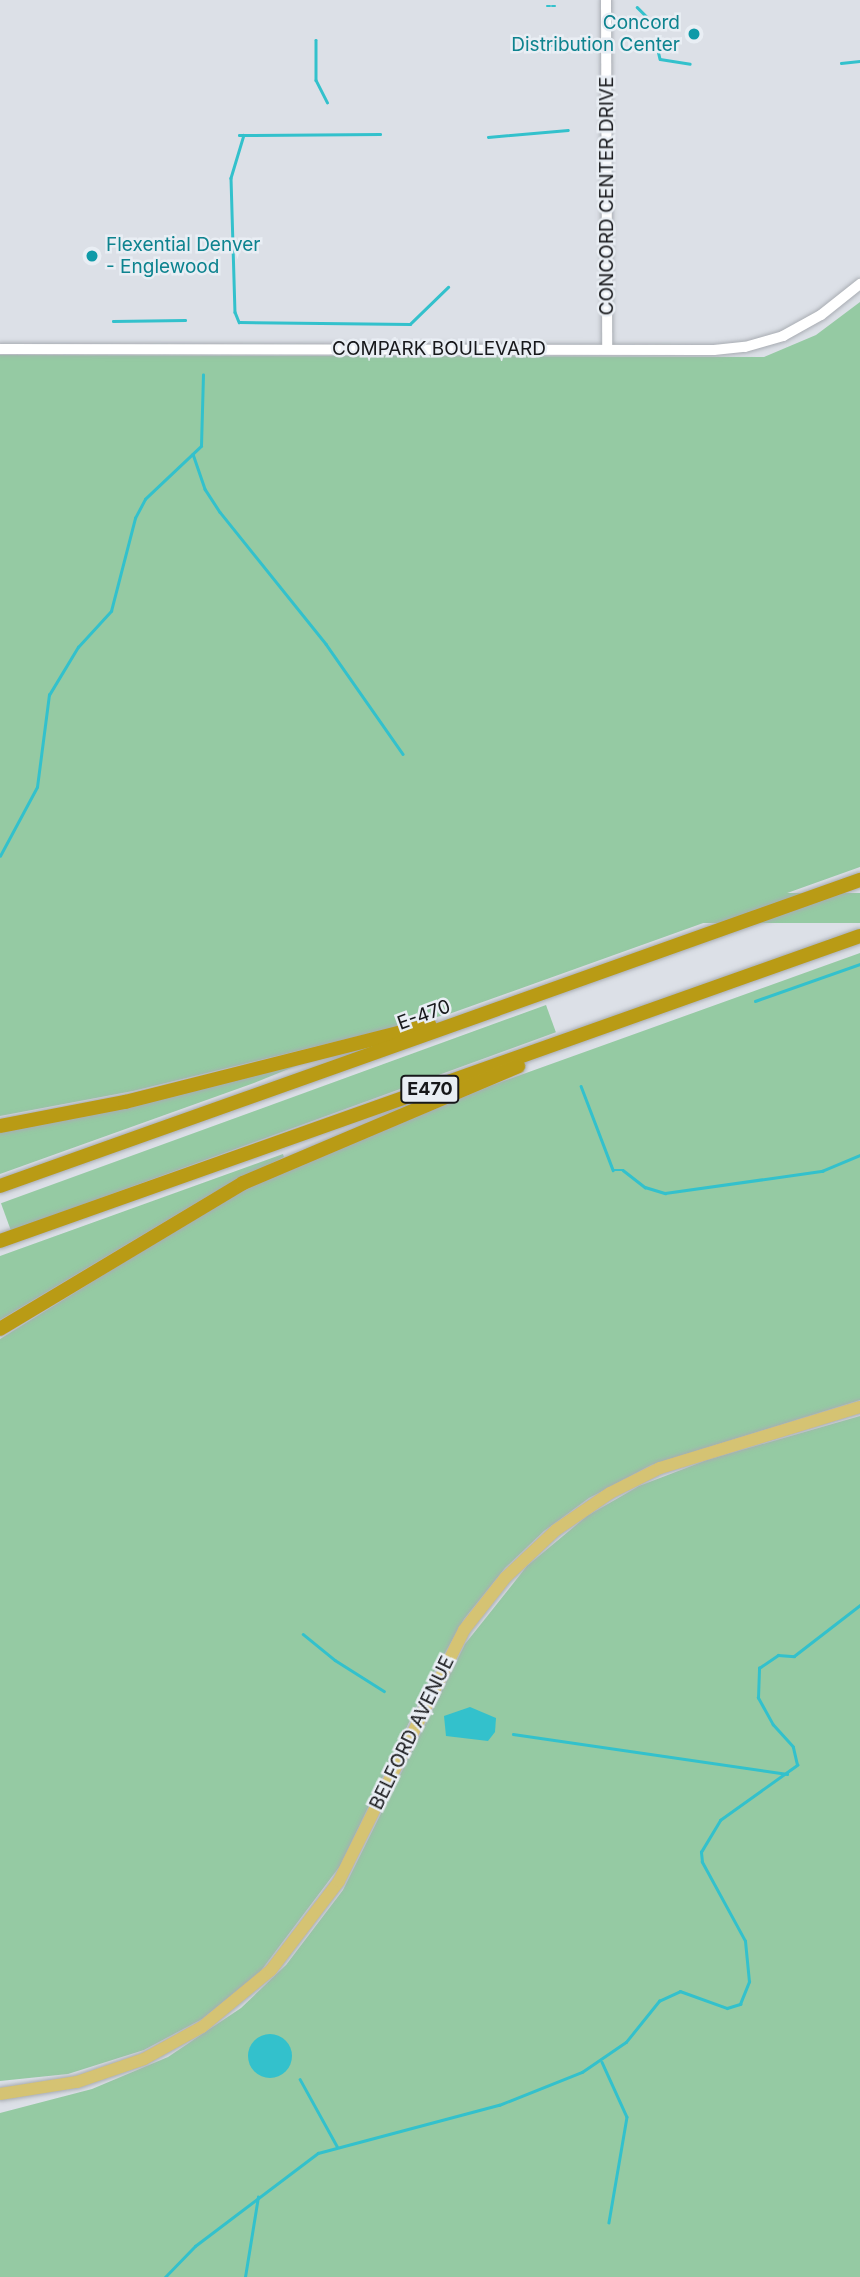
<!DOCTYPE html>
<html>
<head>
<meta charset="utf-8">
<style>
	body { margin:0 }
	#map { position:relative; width:860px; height:2277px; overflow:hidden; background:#dce0e7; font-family:Inter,sans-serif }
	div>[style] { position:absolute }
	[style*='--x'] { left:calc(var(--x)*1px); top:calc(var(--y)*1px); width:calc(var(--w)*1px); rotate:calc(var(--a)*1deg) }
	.green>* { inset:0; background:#95caa3; transform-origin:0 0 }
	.water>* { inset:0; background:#33c1cc }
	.round { border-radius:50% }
	.stream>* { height:2.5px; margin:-1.25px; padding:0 1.25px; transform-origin:1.25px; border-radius:1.25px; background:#33c1cc }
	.roads { filter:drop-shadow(0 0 2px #a8acb2) drop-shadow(0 0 2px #a8acb2) }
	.minor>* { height:10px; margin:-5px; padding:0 5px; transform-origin:5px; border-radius:5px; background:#fff }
	.major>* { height:12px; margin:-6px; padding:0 6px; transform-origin:6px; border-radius:6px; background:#d5c373 }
	.highway>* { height:14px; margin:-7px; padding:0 7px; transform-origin:7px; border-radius:7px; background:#b99b15 }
	.dots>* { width:19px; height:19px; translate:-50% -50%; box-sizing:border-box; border:4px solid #e9eef4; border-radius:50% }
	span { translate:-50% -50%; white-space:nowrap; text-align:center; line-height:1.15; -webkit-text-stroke:5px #e9eef4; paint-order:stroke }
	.shield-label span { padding:2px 5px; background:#e9eef4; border:2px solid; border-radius:5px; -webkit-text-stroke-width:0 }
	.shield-label { font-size:18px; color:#17181b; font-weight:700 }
	.culture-label { font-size:19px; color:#0d838f }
	.right { translate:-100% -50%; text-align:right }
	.left { translate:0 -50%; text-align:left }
	.street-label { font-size:19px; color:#17181b }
</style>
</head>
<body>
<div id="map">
	<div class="green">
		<div style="clip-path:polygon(860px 302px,860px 867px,449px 1014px,133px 1091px,0 1116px,0 355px,764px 357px,816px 335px)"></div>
		<div style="left:860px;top:893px;width:30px;height:221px;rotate:90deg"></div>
		<div style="clip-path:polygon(860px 953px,860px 1400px,651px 1465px,589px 1498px,544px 1531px,505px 1568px,464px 1619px,427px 1685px,340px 1866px,260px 1972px,202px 2019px,144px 2050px,68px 2074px,0 2081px,0 1339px,239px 1191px,490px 1086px)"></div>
		<div style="left:546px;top:1005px;width:29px;height:580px;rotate:70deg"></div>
		<div style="clip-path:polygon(308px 1061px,254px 1083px,0 1174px,0 1133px)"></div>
		<div style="clip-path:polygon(283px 1154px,284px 1157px,211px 1194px,0 1320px,0 1256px)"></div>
		<div style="clip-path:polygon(860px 1416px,860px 2277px,0 2277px,0 2113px,92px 2089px,168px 2057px,241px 2008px,286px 1965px,343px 1890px,465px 1644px,527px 1566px,587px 1516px,639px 1486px,707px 1460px)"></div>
	</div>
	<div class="water">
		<div style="clip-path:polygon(470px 1707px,496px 1718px,495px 1732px,488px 1741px,446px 1736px,444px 1716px)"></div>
		<div class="round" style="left:248px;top:2034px;width:44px;height:44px"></div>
	</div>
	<div class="stream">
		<div style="--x:547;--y:6;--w:3;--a:0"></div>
		<div style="--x:552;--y:6;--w:3;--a:0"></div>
		<div style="--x:637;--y:7;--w:23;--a:45"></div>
		<div style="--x:653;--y:23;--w:8;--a:0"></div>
		<div style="--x:316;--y:40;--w:40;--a:90"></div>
		<div style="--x:316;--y:80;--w:25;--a:63"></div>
		<div style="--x:545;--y:46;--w:7;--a:0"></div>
		<div style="--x:657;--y:46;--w:13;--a:77"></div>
		<div style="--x:660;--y:59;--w:30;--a:9"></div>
		<div style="--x:841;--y:63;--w:19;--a:-6"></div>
		<div style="--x:239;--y:135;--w:141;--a:-0.4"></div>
		<div style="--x:244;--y:135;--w:45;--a:106.8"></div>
		<div style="--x:231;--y:178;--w:134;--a:88.3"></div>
		<div style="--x:235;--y:312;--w:11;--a:68"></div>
		<div style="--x:239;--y:322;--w:171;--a:0.7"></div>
		<div style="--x:410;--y:324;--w:53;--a:-44.2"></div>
		<div style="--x:488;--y:137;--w:80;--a:-5"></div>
		<div style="--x:113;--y:321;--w:72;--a:-0.8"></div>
		<div style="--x:193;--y:454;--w:37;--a:71"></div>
		<div style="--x:205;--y:489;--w:27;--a:57"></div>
		<div style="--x:220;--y:512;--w:169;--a:51.2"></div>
		<div style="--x:326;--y:644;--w:134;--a:55"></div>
		<div style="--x:0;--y:856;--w:78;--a:-61.8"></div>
		<div style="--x:37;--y:787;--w:93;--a:-82.6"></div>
		<div style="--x:49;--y:695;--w:56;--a:-58.9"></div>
		<div style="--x:78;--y:647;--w:49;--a:-47.5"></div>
		<div style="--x:111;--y:611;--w:96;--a:-75.5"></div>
		<div style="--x:135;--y:518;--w:21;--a:-62"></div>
		<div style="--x:145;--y:499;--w:77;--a:-43.4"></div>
		<div style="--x:201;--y:446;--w:71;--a:-88.4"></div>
		<div style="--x:755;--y:1001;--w:111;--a:-19.4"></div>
		<div style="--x:581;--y:1086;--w:90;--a:69.1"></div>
		<div style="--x:613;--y:1170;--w:10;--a:0"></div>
		<div style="--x:623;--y:1170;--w:28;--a:38"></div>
		<div style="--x:645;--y:1187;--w:21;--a:17"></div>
		<div style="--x:665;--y:1193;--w:159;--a:-8"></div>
		<div style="--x:822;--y:1171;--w:41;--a:-22.8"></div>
		<div style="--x:303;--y:1634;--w:41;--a:39.1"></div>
		<div style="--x:335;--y:1660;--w:58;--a:32.3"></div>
		<div style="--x:513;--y:1734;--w:277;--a:8.3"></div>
		<div style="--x:602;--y:2062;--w:60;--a:65.6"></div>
		<div style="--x:627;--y:2117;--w:107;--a:99.7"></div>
		<div style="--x:300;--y:2079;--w:77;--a:61.1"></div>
		<div style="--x:165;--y:2277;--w:43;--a:-45.9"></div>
		<div style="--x:195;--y:2246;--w:154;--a:-37.1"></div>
		<div style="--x:318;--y:2153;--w:187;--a:-14.9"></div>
		<div style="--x:499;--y:2105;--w:89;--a:-21.7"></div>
		<div style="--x:582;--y:2072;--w:53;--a:-34.3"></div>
		<div style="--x:626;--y:2042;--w:53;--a:-51.2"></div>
		<div style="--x:659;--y:2001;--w:23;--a:-25"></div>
		<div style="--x:680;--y:1991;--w:50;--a:19.9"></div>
		<div style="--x:727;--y:2008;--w:14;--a:-17"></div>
		<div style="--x:740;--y:2004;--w:24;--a:-68"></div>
		<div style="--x:749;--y:1982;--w:41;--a:-95.6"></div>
		<div style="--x:745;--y:1941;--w:90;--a:-118.6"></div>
		<div style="--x:702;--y:1862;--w:10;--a:-96"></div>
		<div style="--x:701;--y:1852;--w:37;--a:-59"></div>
		<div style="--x:720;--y:1820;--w:95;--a:-35.5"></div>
		<div style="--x:797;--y:1765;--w:18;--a:-103"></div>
		<div style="--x:793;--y:1747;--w:30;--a:-132"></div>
		<div style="--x:773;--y:1725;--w:31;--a:-119"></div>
		<div style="--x:758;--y:1698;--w:30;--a:-88"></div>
		<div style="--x:759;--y:1668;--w:23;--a:-34"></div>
		<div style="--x:778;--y:1655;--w:16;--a:4"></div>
		<div style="--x:794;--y:1656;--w:83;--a:-37.7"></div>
		<div style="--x:245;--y:2277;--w:81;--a:-80.8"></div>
	</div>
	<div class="roads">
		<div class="minor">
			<div style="--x:606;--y:0;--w:349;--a:89.8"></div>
			<div style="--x:0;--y:349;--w:714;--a:0.08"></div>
			<div style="--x:714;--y:350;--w:31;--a:-6"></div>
			<div style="--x:745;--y:347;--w:40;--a:-16"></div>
			<div style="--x:783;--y:336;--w:43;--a:-28.9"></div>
			<div style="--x:821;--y:315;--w:50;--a:-38.5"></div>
		</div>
		<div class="major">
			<div style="--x:0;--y:2094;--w:78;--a:-8.9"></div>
			<div style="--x:77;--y:2082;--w:71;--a:-18.9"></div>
			<div style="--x:144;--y:2059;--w:66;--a:-28.9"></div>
			<div style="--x:202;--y:2027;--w:89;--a:-39.6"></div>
			<div style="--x:271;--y:1970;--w:112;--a:-52.6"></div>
			<div style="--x:339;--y:1881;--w:280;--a:-63.5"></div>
			<div style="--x:464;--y:1630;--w:66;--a:-51.7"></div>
			<div style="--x:505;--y:1578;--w:70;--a:-43.3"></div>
			<div style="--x:556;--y:1530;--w:65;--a:-34.4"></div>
			<div style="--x:610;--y:1493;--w:56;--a:-26.6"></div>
			<div style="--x:660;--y:1468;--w:209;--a:-17"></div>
		</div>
		<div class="highway">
			<div style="--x:0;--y:1126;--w:127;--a:-10.9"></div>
			<div style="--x:125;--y:1102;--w:314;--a:-14.2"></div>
			<div style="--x:0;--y:1186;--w:913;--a:-19.59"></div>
			<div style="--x:0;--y:1241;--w:912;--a:-19.53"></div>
			<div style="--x:0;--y:1329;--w:283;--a:-31"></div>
			<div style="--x:243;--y:1183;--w:299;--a:-23"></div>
		</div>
	</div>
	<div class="dots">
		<div style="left:694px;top:34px;background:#0f9aa8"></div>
		<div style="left:92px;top:256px;background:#0f9aa8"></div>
	</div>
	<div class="shield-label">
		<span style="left:430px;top:1089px">E470</span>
	</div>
	<div class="culture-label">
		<span class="right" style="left:680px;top:34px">Concord<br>Distribution Center</span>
		<span class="left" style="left:106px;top:256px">Flexential Denver<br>- Englewood</span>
	</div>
	<div class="street-label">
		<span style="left:607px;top:196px;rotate:-90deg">CONCORD CENTER DRIVE</span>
		<span style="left:439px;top:349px">COMPARK BOULEVARD</span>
		<span style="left:424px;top:1015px;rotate:-20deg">E-470</span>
		<span style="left:412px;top:1733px;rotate:-64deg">BELFORD AVENUE</span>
	</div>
</div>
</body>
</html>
